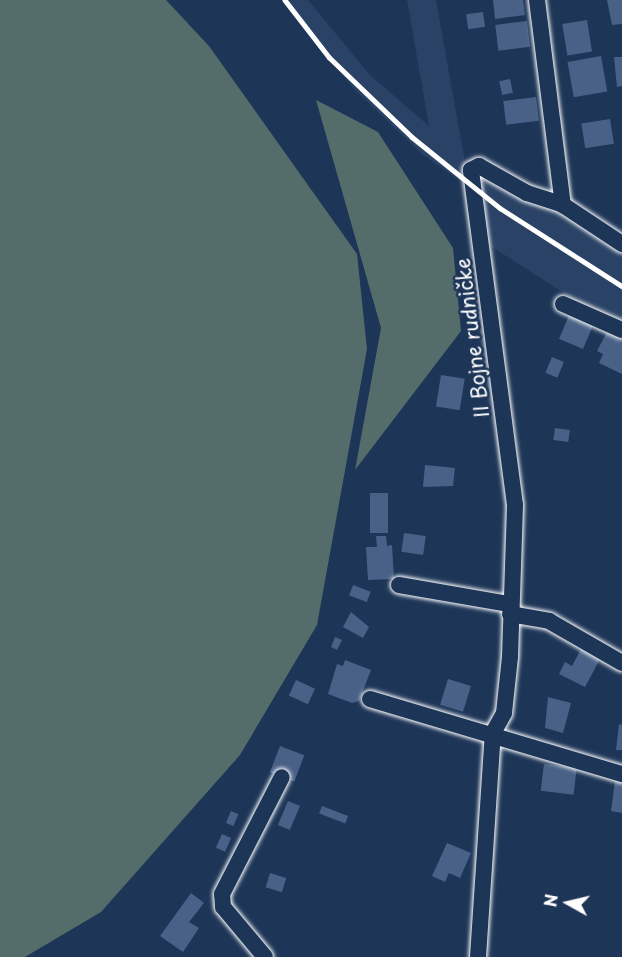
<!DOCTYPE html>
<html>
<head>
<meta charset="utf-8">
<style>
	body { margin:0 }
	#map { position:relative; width:622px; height:957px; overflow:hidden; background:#1d3557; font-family:"Playpen Sans",sans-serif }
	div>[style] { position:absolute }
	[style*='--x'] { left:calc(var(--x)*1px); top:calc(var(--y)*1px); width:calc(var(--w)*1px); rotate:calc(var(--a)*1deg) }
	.built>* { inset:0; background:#2a4265 }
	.green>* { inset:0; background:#546d6a }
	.building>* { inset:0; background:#496187; transform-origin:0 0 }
	.roads { filter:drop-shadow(0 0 2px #fff) drop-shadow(0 0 2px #fff) }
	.minor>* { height:16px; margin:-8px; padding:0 8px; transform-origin:8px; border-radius:8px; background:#1d3557 }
	.rail>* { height:4.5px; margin:-2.25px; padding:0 2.25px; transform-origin:2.25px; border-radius:2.25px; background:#fff }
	span { translate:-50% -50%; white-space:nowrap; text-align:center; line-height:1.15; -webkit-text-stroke:5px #1d3557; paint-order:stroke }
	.street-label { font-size:20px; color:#fff }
	.north { position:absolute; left:538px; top:873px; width:60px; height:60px; -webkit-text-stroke:4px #1d3557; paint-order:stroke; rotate:278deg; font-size:16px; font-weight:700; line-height:24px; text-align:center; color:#fff }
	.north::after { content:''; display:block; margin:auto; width:21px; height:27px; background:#fff; clip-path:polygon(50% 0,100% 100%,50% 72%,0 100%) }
</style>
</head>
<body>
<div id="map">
	<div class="built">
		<div style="clip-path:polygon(281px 0,308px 0,370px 75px,429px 126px,407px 0,436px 0,466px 168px,479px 166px,622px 244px,622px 330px,481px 240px,470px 188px,422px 154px,354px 89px)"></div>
	</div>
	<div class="green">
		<div style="clip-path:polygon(0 0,166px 0,209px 46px,357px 254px,367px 349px,317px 625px,240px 755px,101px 912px,25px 957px,0 957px)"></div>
		<div style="clip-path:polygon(316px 100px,378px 132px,453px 248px,461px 331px,355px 470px,381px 328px)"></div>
	</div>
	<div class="building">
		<div style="clip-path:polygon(493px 0,523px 0,525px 15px,495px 19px)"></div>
		<div style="clip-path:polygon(607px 0,622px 0,622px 24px,612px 25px)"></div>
		<div style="left:483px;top:12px;width:15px;height:17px;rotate:82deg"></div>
		<div style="left:587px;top:20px;width:32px;height:25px;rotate:81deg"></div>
		<div style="left:527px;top:21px;width:26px;height:32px;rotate:83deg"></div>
		<div style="left:601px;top:56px;width:36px;height:34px;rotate:80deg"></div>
		<div style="clip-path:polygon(614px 57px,622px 57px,622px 86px,617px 87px)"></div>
		<div style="left:510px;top:79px;width:14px;height:11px;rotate:78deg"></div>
		<div style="left:536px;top:97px;width:24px;height:33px;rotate:83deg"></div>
		<div style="left:610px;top:119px;width:25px;height:29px;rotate:81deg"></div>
		<div style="left:570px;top:313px;width:26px;height:28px;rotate:23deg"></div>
		<div style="clip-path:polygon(607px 332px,622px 339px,622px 374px,599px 363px,603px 354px,597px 351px)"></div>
		<div style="left:552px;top:357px;width:13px;height:17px;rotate:23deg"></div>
		<div style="left:441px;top:375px;width:24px;height:32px;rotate:9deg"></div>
		<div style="left:555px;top:428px;width:15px;height:12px;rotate:8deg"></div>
		<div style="clip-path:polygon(425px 465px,455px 468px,453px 486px,423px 487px)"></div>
		<div style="left:370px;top:493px;width:18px;height:40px"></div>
		<div style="left:404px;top:533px;width:22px;height:19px;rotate:8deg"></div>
		<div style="clip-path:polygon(376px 536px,386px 536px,387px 546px,392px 545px,394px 579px,368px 580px,366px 547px,377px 547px)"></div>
		<div style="left:353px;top:585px;width:19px;height:11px;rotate:21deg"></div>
		<div style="clip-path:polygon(351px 612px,369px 627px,363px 638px,343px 627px)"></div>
		<div style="clip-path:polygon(335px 637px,342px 640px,337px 650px,331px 647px)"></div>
		<div style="clip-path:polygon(581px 649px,600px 659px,585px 687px,559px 674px,565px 662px,572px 666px)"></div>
		<div style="clip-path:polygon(345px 660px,371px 670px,359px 701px,352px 703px,328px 694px,337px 664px,343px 666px)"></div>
		<div style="left:448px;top:679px;width:24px;height:27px;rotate:17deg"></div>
		<div style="left:296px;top:680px;width:21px;height:17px;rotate:25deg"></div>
		<div style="clip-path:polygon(548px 697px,571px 703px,563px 733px,545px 728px)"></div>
		<div style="clip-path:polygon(619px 724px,622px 725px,622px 750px,616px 750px)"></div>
		<div style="left:280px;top:746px;width:26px;height:28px;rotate:21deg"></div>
		<div style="left:544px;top:764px;width:33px;height:27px;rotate:7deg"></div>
		<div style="clip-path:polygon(615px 781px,622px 782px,622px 813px,611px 811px)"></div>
		<div style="left:288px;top:801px;width:13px;height:26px;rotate:23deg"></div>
		<div style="left:322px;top:806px;width:28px;height:8px;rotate:21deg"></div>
		<div style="left:231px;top:811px;width:8px;height:13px;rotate:23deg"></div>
		<div style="left:222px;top:834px;width:10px;height:15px;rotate:24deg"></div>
		<div style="clip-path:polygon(447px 843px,471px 853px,460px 878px,449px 873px,445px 882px,432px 876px)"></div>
		<div style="left:270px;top:873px;width:17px;height:15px;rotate:17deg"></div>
		<div style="clip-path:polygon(191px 893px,204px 903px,189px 922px,199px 928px,183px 952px,160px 936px)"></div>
	</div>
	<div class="roads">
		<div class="minor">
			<div style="--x:537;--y:0;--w:207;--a:82.8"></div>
			<div style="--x:563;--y:205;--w:71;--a:33.5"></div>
			<div style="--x:563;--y:304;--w:64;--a:23.8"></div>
			<div style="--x:399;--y:585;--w:112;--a:9.8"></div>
			<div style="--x:510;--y:614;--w:40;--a:10"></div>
			<div style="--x:549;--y:621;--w:84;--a:29.9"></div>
			<div style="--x:370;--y:699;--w:263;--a:16.6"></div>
			<div style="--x:265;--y:957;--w:65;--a:-130"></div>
			<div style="--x:223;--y:907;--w:13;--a:-94"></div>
			<div style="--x:222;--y:894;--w:131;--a:-62.9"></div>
			<div style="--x:478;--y:957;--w:225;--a:-86.2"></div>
			<div style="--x:493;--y:733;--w:23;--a:-61"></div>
			<div style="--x:504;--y:713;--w:56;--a:-83.9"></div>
			<div style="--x:510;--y:657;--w:152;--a:-88.1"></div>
			<div style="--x:515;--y:505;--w:338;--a:-97.5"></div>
			<div style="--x:471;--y:170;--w:9;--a:-27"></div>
			<div style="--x:479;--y:166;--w:55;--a:29.4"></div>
			<div style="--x:527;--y:193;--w:38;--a:18"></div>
		</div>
	</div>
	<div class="rail">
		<div style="--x:285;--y:0;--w:72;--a:52.3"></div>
		<div style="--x:329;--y:57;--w:115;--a:43.9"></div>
		<div style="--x:412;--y:137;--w:113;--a:38.9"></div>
		<div style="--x:500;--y:208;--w:145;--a:32.6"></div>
	</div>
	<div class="street-label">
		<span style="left:472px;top:338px;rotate:-97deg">II Bojne rudničke</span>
	</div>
	<div class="north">N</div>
</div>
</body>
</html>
